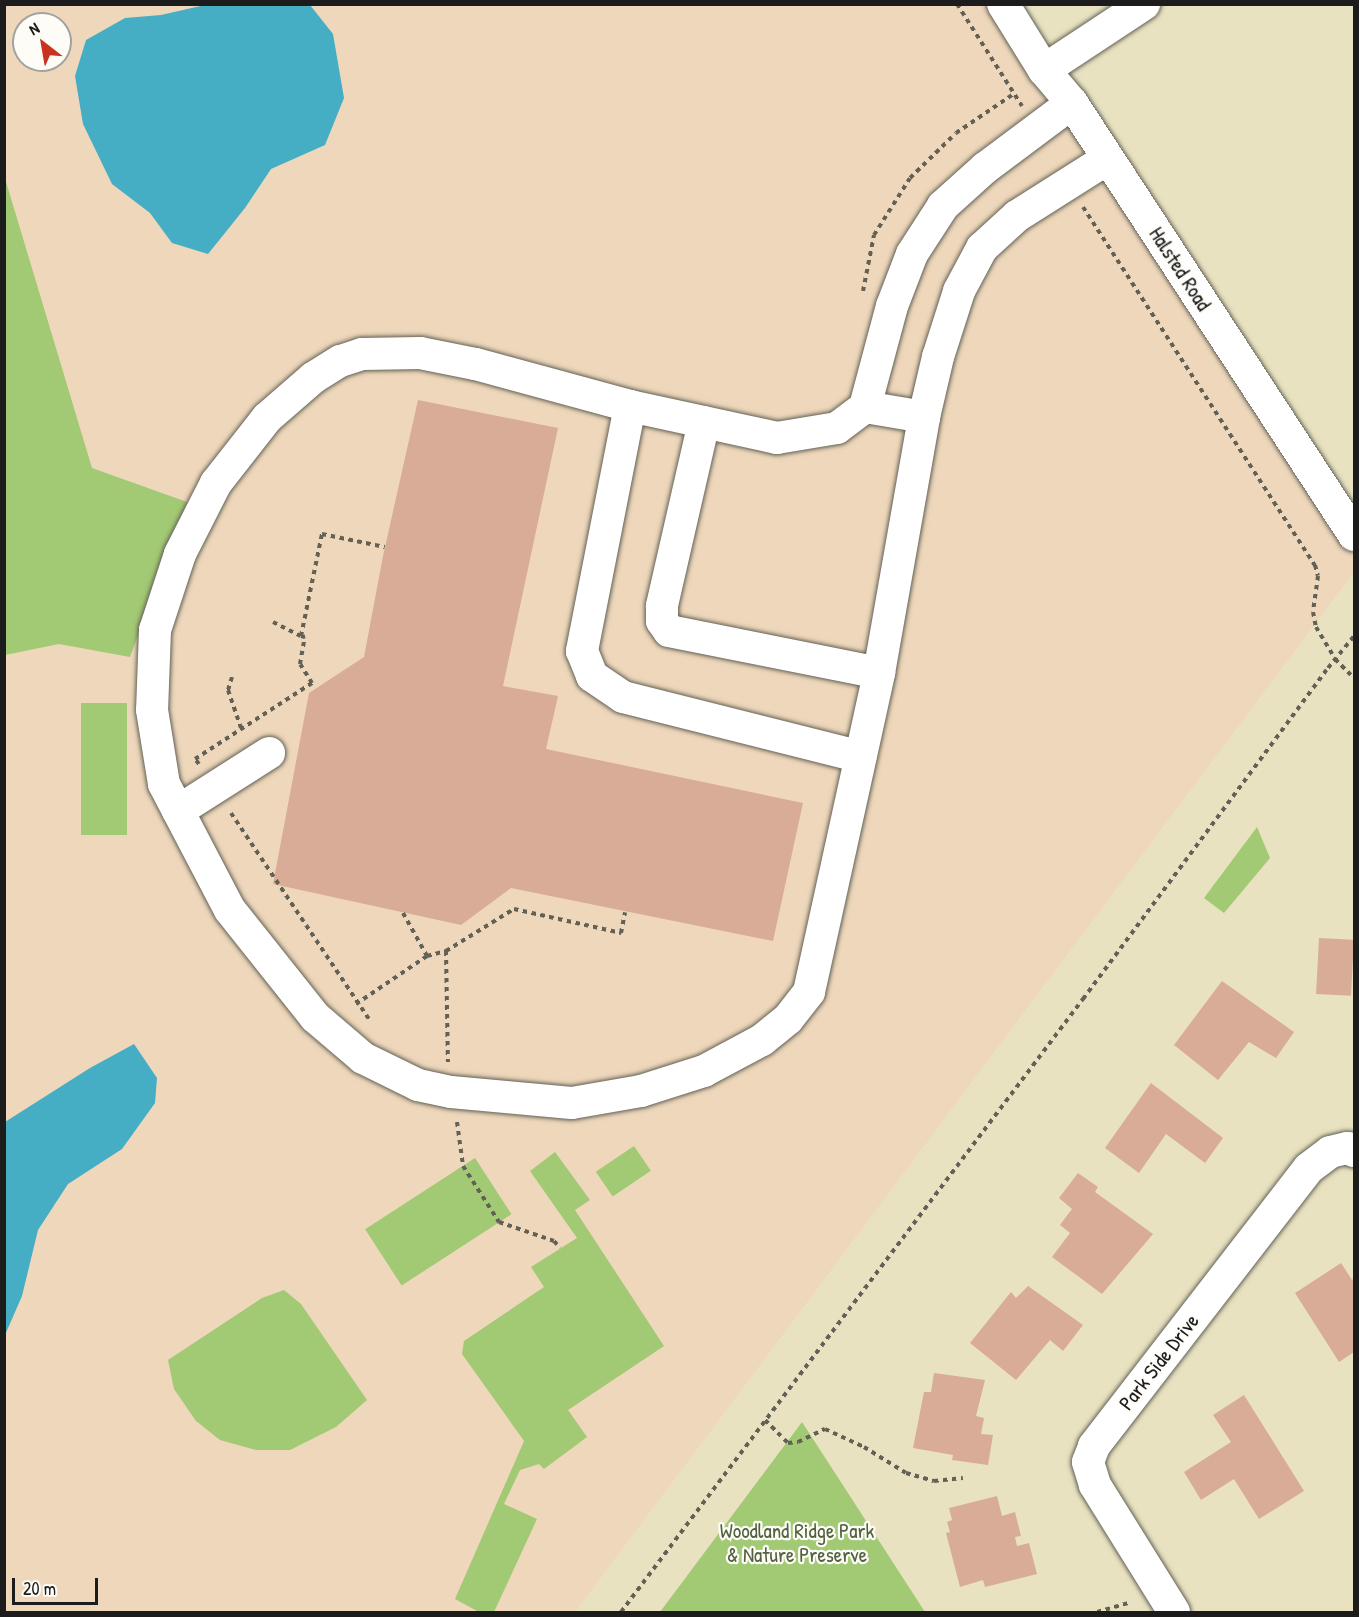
<!DOCTYPE html>
<html>
<head>
<meta charset="utf-8">
<style>
	body { margin:0 }
	#map { position:relative; width:1359px; height:1617px; overflow:hidden; background:#e8e2c1; font-family:"Patrick Hand",sans-serif }
	div>[style] { position:absolute }
	[style*='--x'] { left:calc(var(--x)*1px); top:calc(var(--y)*1px); width:calc(var(--w)*1px); rotate:calc(var(--a)*1deg) }
	.built>* { inset:0; background:#eed7bb }
	.green>* { inset:0; background:#a2c974; transform-origin:0 0 }
	.water>* { inset:0; background:#45adc4 }
	.building>* { inset:0; background:#d9ac97; transform-origin:0 0 }
	.path>* { height:4px; margin-top:-2px; transform-origin:0; background:repeating-linear-gradient(90deg,#636156 0 4.5px,transparent 0 9px) }
	.roads { filter:drop-shadow(0 0 2px #636156) drop-shadow(0 0 2px #636156) }
	.minor>* { height:32px; margin:-16px; padding:0 16px; transform-origin:16px; border-radius:16px; background:#fff }
	span { translate:-50% -50%; white-space:nowrap; text-align:center; line-height:1.15; -webkit-text-stroke:4.5px #fdfcf7; paint-order:stroke }
	.street-label { font-size:21px; color:#1c1c1c }
	.park-label { font-size:21px; color:#52613f }
	.frame { position:absolute; inset:0; border:6px solid #1c1c1c; pointer-events:none }
	.north { position:absolute; left:12px; top:12px; width:60px; height:60px; box-sizing:border-box; background:#fdfcf7; border:2px solid #a3a29f; border-radius:50%; rotate:329deg; font-size:16px; font-weight:700; line-height:24px; text-align:center; color:#1c1c1c }
	.north::after { content:''; display:block; margin:auto; width:21px; height:27px; background:#c8321e; clip-path:polygon(50% 0,100% 100%,50% 72%,0 100%) }
	.scale { position:absolute; left:12px; top:1578px; width:86px; height:27px; box-sizing:border-box; border:3px solid #1c1c1c; border-top:0; padding-left:8px; font-size:18px; line-height:21px; white-space:nowrap; color:#1c1c1c; -webkit-text-stroke:4px #fdfcf7; paint-order:stroke }
</style>
</head>
<body>
<div id="map">
	<div class="built">
		<div style="clip-path:polygon(evenodd,5px 5px,1007px 5px,1354px 540px,1354px 572px,575px 1612px,5px 1612px,5px 5px,24px 24px,60px 24px,60px 60px,24px 60px,24px 24px)"></div>
	</div>
	<div class="green">
		<div style="clip-path:polygon(4px 175px,92px 468px,187px 502px,130px 657px,59px 644px,5px 655px)"></div>
		<div style="left:127px;top:703px;width:132px;height:46px;rotate:90deg"></div>
		<div style="clip-path:polygon(1257px 827px,1270px 858px,1224px 913px,1204px 898px)"></div>
		<div style="left:634px;top:1146px;width:30px;height:46px;rotate:56deg"></div>
		<div style="clip-path:polygon(555px 1152px,590px 1200px,575px 1210px,664px 1346px,568px 1410px,587px 1437px,544px 1469px,539px 1464px,520px 1470px,504px 1504px,537px 1519px,494px 1612px,479px 1612px,455px 1599px,524px 1441px,462px 1354px,464px 1341px,544px 1287px,531px 1267px,577px 1238px,530px 1171px)"></div>
		<div style="left:475px;top:1158px;width:67px;height:131px;rotate:57deg"></div>
		<div style="clip-path:polygon(284px 1290px,301px 1304px,367px 1400px,336px 1427px,290px 1450px,256px 1450px,220px 1440px,196px 1421px,174px 1389px,168px 1360px,262px 1298px)"></div>
		<div style="clip-path:polygon(802px 1422px,925px 1612px,660px 1612px)"></div>
	</div>
	<div class="water">
		<div style="clip-path:polygon(205px 5px,310px 5px,333px 34px,344px 98px,325px 145px,271px 169px,245px 208px,208px 254px,172px 243px,150px 213px,112px 184px,83px 124px,75px 76px,86px 40px,125px 18px,161px 15px)"></div>
		<div style="clip-path:polygon(134px 1044px,157px 1078px,155px 1103px,122px 1149px,68px 1184px,38px 1230px,22px 1296px,5px 1335px,5px 1122px,90px 1068px)"></div>
	</div>
	<div class="building">
		<div style="clip-path:polygon(418px 400px,558px 428px,503px 686px,558px 696px,546px 749px,803px 803px,773px 941px,511px 888px,461px 925px,273px 884px,309px 693px,364px 657px,383px 556px)"></div>
		<div style="left:1319px;top:938px;width:35px;height:56px;rotate:3deg"></div>
		<div style="clip-path:polygon(1222px 981px,1294px 1032px,1276px 1058px,1249px 1042px,1218px 1080px,1174px 1045px)"></div>
		<div style="clip-path:polygon(1151px 1083px,1223px 1138px,1205px 1163px,1166px 1134px,1139px 1173px,1105px 1148px)"></div>
		<div style="clip-path:polygon(1078px 1173px,1098px 1187px,1095px 1192px,1153px 1234px,1102px 1294px,1052px 1257px,1070px 1233px,1060px 1225px,1072px 1209px,1059px 1198px)"></div>
		<div style="clip-path:polygon(1341px 1263px,1352px 1280px,1354px 1278px,1354px 1352px,1339px 1362px,1295px 1293px)"></div>
		<div style="clip-path:polygon(1028px 1286px,1083px 1325px,1063px 1351px,1050px 1340px,1016px 1380px,970px 1343px,1011px 1292px,1016px 1298px)"></div>
		<div style="clip-path:polygon(934px 1373px,985px 1380px,976px 1416px,984px 1418px,981px 1434px,993px 1435px,988px 1465px,952px 1460px,953px 1455px,913px 1448px,924px 1392px,931px 1392px)"></div>
		<div style="clip-path:polygon(1244px 1395px,1304px 1491px,1259px 1519px,1234px 1479px,1201px 1500px,1184px 1472px,1231px 1442px,1213px 1415px)"></div>
		<div style="clip-path:polygon(997px 1496px,1002px 1516px,1015px 1512px,1021px 1536px,1015px 1537px,1017px 1546px,1029px 1543px,1037px 1574px,985px 1587px,983px 1580px,960px 1587px,946px 1533px,950px 1532px,947px 1522px,952px 1520px,949px 1508px)"></div>
	</div>
	<div class="path">
		<div style="--x:957;--y:4;--w:121;--a:57.5"></div>
		<div style="--x:1083;--y:207;--w:427;--a:57.1"></div>
		<div style="--x:1315;--y:565;--w:11;--a:75"></div>
		<div style="--x:1318;--y:576;--w:36;--a:98"></div>
		<div style="--x:1313;--y:612;--w:15;--a:79"></div>
		<div style="--x:1316;--y:627;--w:37;--a:59"></div>
		<div style="--x:1335;--y:659;--w:27;--a:45"></div>
		<div style="--x:863;--y:291;--w:57;--a:-78.9"></div>
		<div style="--x:874;--y:235;--w:67;--a:-57.7"></div>
		<div style="--x:910;--y:178;--w:64;--a:-44.4"></div>
		<div style="--x:956;--y:133;--w:71;--a:-34.1"></div>
		<div style="--x:273;--y:622;--w:31;--a:27"></div>
		<div style="--x:232;--y:677;--w:14;--a:107"></div>
		<div style="--x:228;--y:690;--w:40;--a:71.1"></div>
		<div style="--x:199;--y:764;--w:6;--a:-129"></div>
		<div style="--x:195;--y:759;--w:140;--a:-33"></div>
		<div style="--x:312;--y:683;--w:22;--a:-122"></div>
		<div style="--x:300;--y:664;--w:27;--a:-80"></div>
		<div style="--x:305;--y:637;--w:4;--a:-166"></div>
		<div style="--x:301;--y:636;--w:104;--a:-78.4"></div>
		<div style="--x:322;--y:534;--w:64;--a:11.7"></div>
		<div style="--x:231;--y:813;--w:250;--a:56.2"></div>
		<div style="--x:403;--y:913;--w:49;--a:60.8"></div>
		<div style="--x:446;--y:951;--w:111;--a:89"></div>
		<div style="--x:356;--y:1004;--w:86;--a:-34.1"></div>
		<div style="--x:427;--y:956;--w:20;--a:-15"></div>
		<div style="--x:446;--y:951;--w:80;--a:-31.7"></div>
		<div style="--x:514;--y:909;--w:110;--a:12.6"></div>
		<div style="--x:621;--y:933;--w:21;--a:-79"></div>
		<div style="--x:457;--y:1122;--w:44;--a:82.2"></div>
		<div style="--x:463;--y:1166;--w:67;--a:57.3"></div>
		<div style="--x:499;--y:1222;--w:58;--a:19.1"></div>
		<div style="--x:554;--y:1241;--w:9;--a:49"></div>
		<div style="--x:765;--y:1420;--w:33;--a:45"></div>
		<div style="--x:788;--y:1443;--w:10;--a:-6"></div>
		<div style="--x:798;--y:1442;--w:30;--a:-26"></div>
		<div style="--x:825;--y:1429;--w:43;--a:24.8"></div>
		<div style="--x:864;--y:1447;--w:49;--a:31.8"></div>
		<div style="--x:906;--y:1473;--w:29;--a:16"></div>
		<div style="--x:934;--y:1481;--w:29;--a:-6"></div>
		<div style="--x:621;--y:1612;--w:768;--a:-53"></div>
		<div style="--x:1083;--y:999;--w:412;--a:-53.5"></div>
		<div style="--x:1328;--y:668;--w:41;--a:-50.9"></div>
		<div style="--x:1097;--y:1612;--w:33;--a:-16"></div>
	</div>
	<div class="roads">
		<div class="minor">
			<div style="--x:1003;--y:4;--w:78;--a:58.2"></div>
			<div style="--x:1044;--y:70;--w:43;--a:49.7"></div>
			<div style="--x:1072;--y:103;--w:516;--a:56.86"></div>
			<div style="--x:1044;--y:70;--w:120;--a:-33.4"></div>
			<div style="--x:1072;--y:103;--w:109;--a:143.2"></div>
			<div style="--x:985;--y:168;--w:57;--a:137.9"></div>
			<div style="--x:943;--y:206;--w:57;--a:122.9"></div>
			<div style="--x:912;--y:254;--w:56;--a:111"></div>
			<div style="--x:892;--y:306;--w:105;--a:105"></div>
			<div style="--x:865;--y:407;--w:35;--a:143"></div>
			<div style="--x:837;--y:428;--w:61;--a:170.5"></div>
			<div style="--x:777;--y:438;--w:150;--a:-167.7"></div>
			<div style="--x:630;--y:406;--w:161;--a:-164.8"></div>
			<div style="--x:475;--y:364;--w:56;--a:-168.7"></div>
			<div style="--x:420;--y:353;--w:58;--a:179"></div>
			<div style="--x:362;--y:354;--w:23;--a:162"></div>
			<div style="--x:340;--y:361;--w:32;--a:148"></div>
			<div style="--x:313;--y:378;--w:61;--a:139"></div>
			<div style="--x:267;--y:418;--w:83;--a:128.1"></div>
			<div style="--x:216;--y:483;--w:80;--a:116.9"></div>
			<div style="--x:180;--y:554;--w:80;--a:108.2"></div>
			<div style="--x:155;--y:630;--w:80;--a:92.1"></div>
			<div style="--x:152;--y:710;--w:75;--a:80.8"></div>
			<div style="--x:164;--y:784;--w:142;--a:62.4"></div>
			<div style="--x:230;--y:910;--w:137;--a:51.5"></div>
			<div style="--x:315;--y:1017;--w:63;--a:40.5"></div>
			<div style="--x:363;--y:1058;--w:61;--a:26.1"></div>
			<div style="--x:418;--y:1085;--w:34;--a:12"></div>
			<div style="--x:451;--y:1092;--w:121;--a:5.2"></div>
			<div style="--x:572;--y:1103;--w:70;--a:-9.9"></div>
			<div style="--x:641;--y:1091;--w:66;--a:-17.6"></div>
			<div style="--x:704;--y:1071;--w:66;--a:-28.1"></div>
			<div style="--x:762;--y:1040;--w:33;--a:-39"></div>
			<div style="--x:788;--y:1019;--w:34;--a:-52"></div>
			<div style="--x:809;--y:992;--w:327;--a:-77.6"></div>
			<div style="--x:879;--y:673;--w:260;--a:-80"></div>
			<div style="--x:924;--y:417;--w:62;--a:-76.9"></div>
			<div style="--x:938;--y:357;--w:69;--a:-72.3"></div>
			<div style="--x:959;--y:291;--w:49;--a:-61.9"></div>
			<div style="--x:982;--y:248;--w:47;--a:-42.4"></div>
			<div style="--x:1017;--y:216;--w:107;--a:-32.3"></div>
			<div style="--x:630;--y:406;--w:250;--a:101.1"></div>
			<div style="--x:582;--y:651;--w:27;--a:68"></div>
			<div style="--x:592;--y:676;--w:37;--a:34"></div>
			<div style="--x:623;--y:697;--w:245;--a:14.1"></div>
			<div style="--x:865;--y:407;--w:60;--a:9.6"></div>
			<div style="--x:704;--y:422;--w:189;--a:102.9"></div>
			<div style="--x:662;--y:606;--w:15;--a:90"></div>
			<div style="--x:662;--y:621;--w:12;--a:55"></div>
			<div style="--x:669;--y:631;--w:214;--a:11.3"></div>
			<div style="--x:178;--y:811;--w:108;--a:-32.5"></div>
			<div style="--x:1174;--y:1612;--w:150;--a:-121.9"></div>
			<div style="--x:1095;--y:1485;--w:24;--a:-107"></div>
			<div style="--x:1088;--y:1462;--w:17;--a:-69"></div>
			<div style="--x:1094;--y:1446;--w:351;--a:-52.3"></div>
			<div style="--x:1309;--y:1168;--w:26;--a:-37"></div>
			<div style="--x:1330;--y:1152;--w:18;--a:-13"></div>
			<div style="--x:1348;--y:1148;--w:7;--a:27"></div>
		</div>
	</div>
	<div class="street-label">
		<span style="left:1180px;top:269px;rotate:57deg">Halsted Road</span>
		<span style="left:1159px;top:1362px;rotate:-52deg">Park Side Drive</span>
	</div>
	<div class="park-label">
		<span style="left:797px;top:1543px">Woodland Ridge Park<br>&amp; Nature Preserve</span>
	</div>
	<div class="frame"></div>
	<div class="north">N</div>
	<div class="scale">20 m</div>
</div>
</body>
</html>
